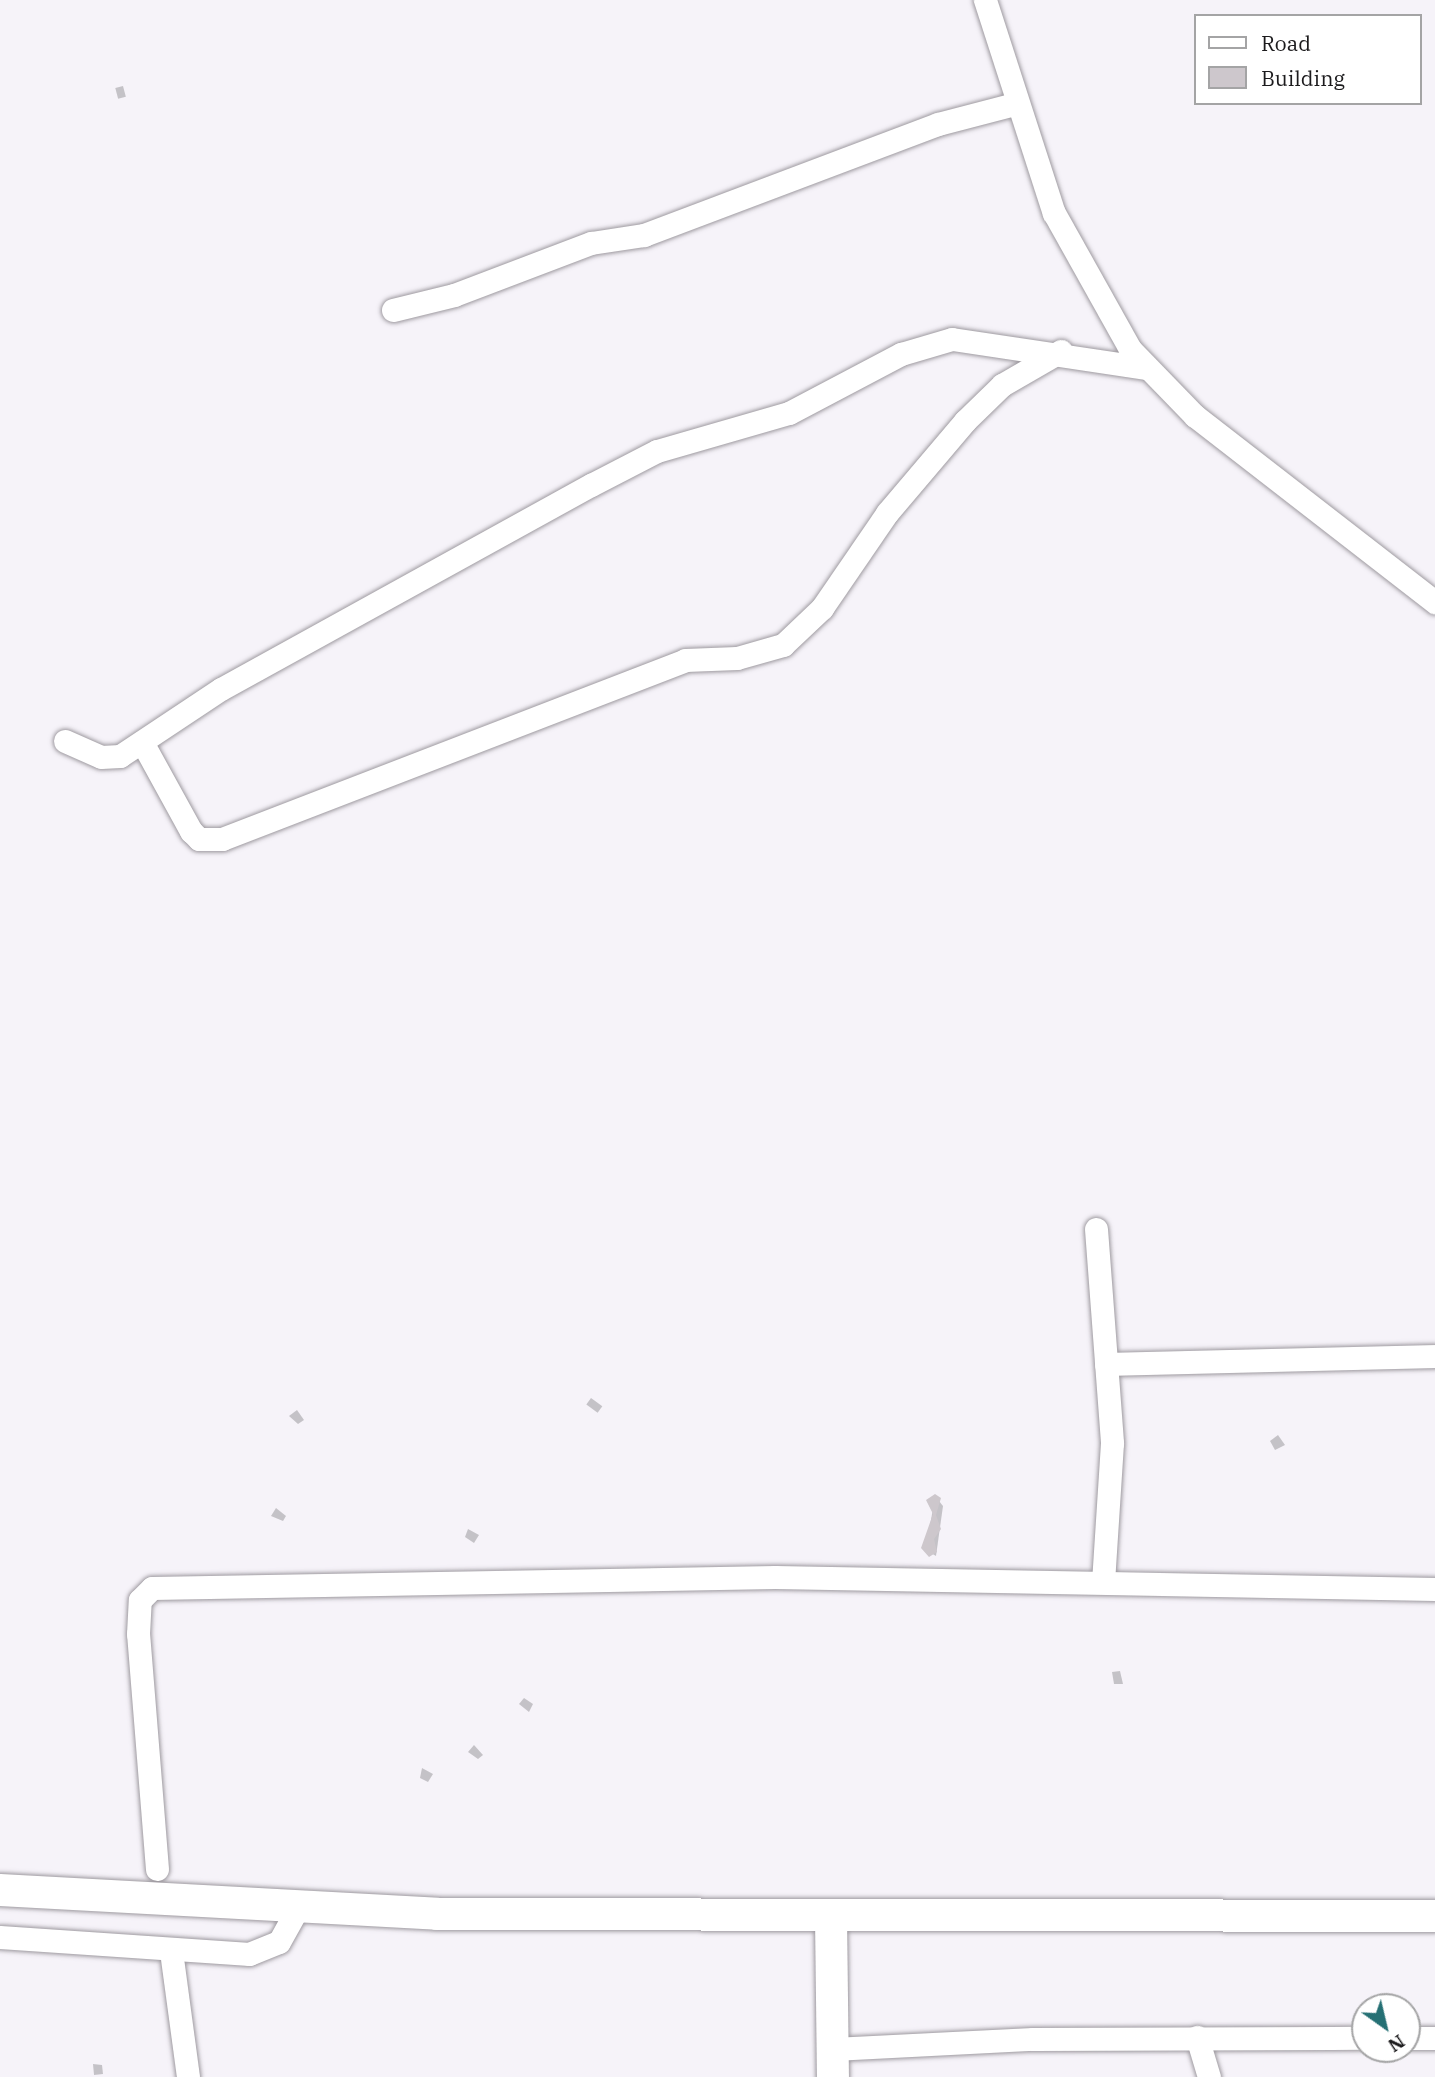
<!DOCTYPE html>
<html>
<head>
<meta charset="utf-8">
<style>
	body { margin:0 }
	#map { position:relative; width:1435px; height:2077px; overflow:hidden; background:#f6f3f9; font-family:"IBM Plex Serif",serif }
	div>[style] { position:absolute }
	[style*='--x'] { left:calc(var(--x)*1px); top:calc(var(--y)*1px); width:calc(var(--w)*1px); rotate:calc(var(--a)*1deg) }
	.shadow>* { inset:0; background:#0003; transform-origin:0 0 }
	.building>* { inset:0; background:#cdc7cc }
	.roads { filter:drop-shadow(0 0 2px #9e9aa0) drop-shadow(0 0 2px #9e9aa0) }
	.street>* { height:23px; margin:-11.5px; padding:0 11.5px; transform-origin:11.5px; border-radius:11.5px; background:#fff }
	.secondary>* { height:32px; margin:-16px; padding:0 16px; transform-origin:16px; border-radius:16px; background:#fff }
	span { translate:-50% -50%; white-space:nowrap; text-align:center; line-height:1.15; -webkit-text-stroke:5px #fff; paint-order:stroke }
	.legend { position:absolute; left:1194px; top:14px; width:228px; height:91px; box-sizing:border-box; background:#fff; border:2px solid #a4a4a5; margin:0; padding:9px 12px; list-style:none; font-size:21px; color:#1c1b1d }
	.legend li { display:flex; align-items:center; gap:14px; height:35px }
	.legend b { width:35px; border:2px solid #a4a4a5 }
	.north { position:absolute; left:1351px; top:1993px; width:70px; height:70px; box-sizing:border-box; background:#fff; border:2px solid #a4a4a5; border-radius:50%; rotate:146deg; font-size:19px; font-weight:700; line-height:28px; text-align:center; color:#1c1b1d }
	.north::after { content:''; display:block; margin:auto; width:24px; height:32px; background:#257074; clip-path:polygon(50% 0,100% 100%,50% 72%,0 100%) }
</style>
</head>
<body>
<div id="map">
	<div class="shadow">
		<div style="left:123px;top:86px;width:11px;height:8px;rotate:75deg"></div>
		<div style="left:591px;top:1398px;width:14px;height:8px;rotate:36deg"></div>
		<div style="clip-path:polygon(297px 1410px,304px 1420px,298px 1424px,289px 1416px)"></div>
		<div style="clip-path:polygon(1278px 1435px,1285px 1445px,1275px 1450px,1270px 1441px)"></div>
		<div style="clip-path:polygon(935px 1496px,943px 1506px,936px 1556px,926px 1550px)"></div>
		<div style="clip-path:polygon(276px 1508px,286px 1516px,283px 1521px,271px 1516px)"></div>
		<div style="clip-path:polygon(468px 1529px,479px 1535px,474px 1543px,465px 1537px)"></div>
		<div style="clip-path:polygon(1120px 1671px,1123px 1684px,1114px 1684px,1112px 1672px)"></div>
		<div style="clip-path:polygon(524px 1698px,533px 1704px,529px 1712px,519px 1704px)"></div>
		<div style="clip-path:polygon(474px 1745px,483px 1755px,478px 1759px,468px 1752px)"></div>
		<div style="clip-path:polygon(422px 1768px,433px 1774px,428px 1782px,420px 1778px)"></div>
		<div style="clip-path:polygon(93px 2064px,102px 2065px,103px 2074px,94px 2075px)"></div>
	</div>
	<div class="building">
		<div style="clip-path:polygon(935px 1494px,941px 1498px,936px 1515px,941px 1529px,934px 1539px,937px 1552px,929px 1557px,921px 1548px,933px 1514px,926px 1500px)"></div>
	</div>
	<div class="roads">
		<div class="street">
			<div style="--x:985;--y:0;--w:224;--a:72.1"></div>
			<div style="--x:1054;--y:213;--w:156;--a:60.8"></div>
			<div style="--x:1130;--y:349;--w:93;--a:45.9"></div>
			<div style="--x:1195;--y:416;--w:304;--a:37.8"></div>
			<div style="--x:393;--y:310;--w:63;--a:-13.8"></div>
			<div style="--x:454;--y:295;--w:147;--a:-20.8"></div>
			<div style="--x:591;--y:243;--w:54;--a:-8.6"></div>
			<div style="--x:644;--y:235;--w:314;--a:-20.7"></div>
			<div style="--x:938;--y:124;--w:79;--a:-14.7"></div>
			<div style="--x:65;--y:741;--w:39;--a:24"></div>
			<div style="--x:101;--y:757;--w:19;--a:-3"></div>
			<div style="--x:120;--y:756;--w:121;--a:-33.6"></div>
			<div style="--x:221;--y:689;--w:423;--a:-28.9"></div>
			<div style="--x:591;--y:485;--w:74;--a:-27.3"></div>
			<div style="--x:657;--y:451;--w:137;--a:-16.1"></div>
			<div style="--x:789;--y:413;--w:127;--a:-27.8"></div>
			<div style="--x:901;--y:354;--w:53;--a:-16.4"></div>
			<div style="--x:952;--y:339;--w:197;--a:8.5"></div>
			<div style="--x:142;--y:742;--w:102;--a:61.2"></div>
			<div style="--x:191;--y:831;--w:11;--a:45"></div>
			<div style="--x:199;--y:839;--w:23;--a:0"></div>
			<div style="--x:222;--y:839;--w:496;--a:-21.1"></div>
			<div style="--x:685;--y:660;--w:52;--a:-2.2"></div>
			<div style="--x:737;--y:658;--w:48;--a:-15.8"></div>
			<div style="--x:783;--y:645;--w:54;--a:-43.5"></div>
			<div style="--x:822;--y:608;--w:115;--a:-55.6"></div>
			<div style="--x:887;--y:513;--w:121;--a:-49.7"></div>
			<div style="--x:965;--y:421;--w:52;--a:-44.2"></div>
			<div style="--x:1002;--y:385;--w:68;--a:-30"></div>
			<div style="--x:1096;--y:1229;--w:215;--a:85.7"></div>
			<div style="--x:1112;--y:1443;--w:138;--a:93.7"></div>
			<div style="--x:1106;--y:1364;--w:329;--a:-1.4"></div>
			<div style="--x:157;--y:1869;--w:236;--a:-94.6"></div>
			<div style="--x:138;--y:1634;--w:34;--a:-87"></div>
			<div style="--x:140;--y:1600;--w:17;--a:-45"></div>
			<div style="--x:152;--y:1588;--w:623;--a:-1.01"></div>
			<div style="--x:775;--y:1577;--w:660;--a:1.04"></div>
			<div style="--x:0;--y:1937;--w:250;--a:3.9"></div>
			<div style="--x:249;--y:1954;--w:32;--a:-22"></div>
			<div style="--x:279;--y:1942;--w:39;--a:-61"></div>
			<div style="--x:171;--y:1951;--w:127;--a:82.3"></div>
			<div style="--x:1197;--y:2037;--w:42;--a:73.3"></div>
			<div style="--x:1407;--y:2038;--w:28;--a:0"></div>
			<div style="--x:833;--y:2049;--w:200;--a:-2.9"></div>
			<div style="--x:1033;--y:2039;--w:332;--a:-0.2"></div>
		</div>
		<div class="secondary">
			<div style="--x:0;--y:1890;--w:438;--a:3.1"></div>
			<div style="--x:437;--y:1914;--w:998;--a:0.11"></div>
			<div style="--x:831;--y:1917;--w:160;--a:89.3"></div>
		</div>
	</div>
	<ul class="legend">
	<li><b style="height:9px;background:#fff"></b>Road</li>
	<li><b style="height:19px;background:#cdc7cc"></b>Building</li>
	</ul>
	<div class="north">N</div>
</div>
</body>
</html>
